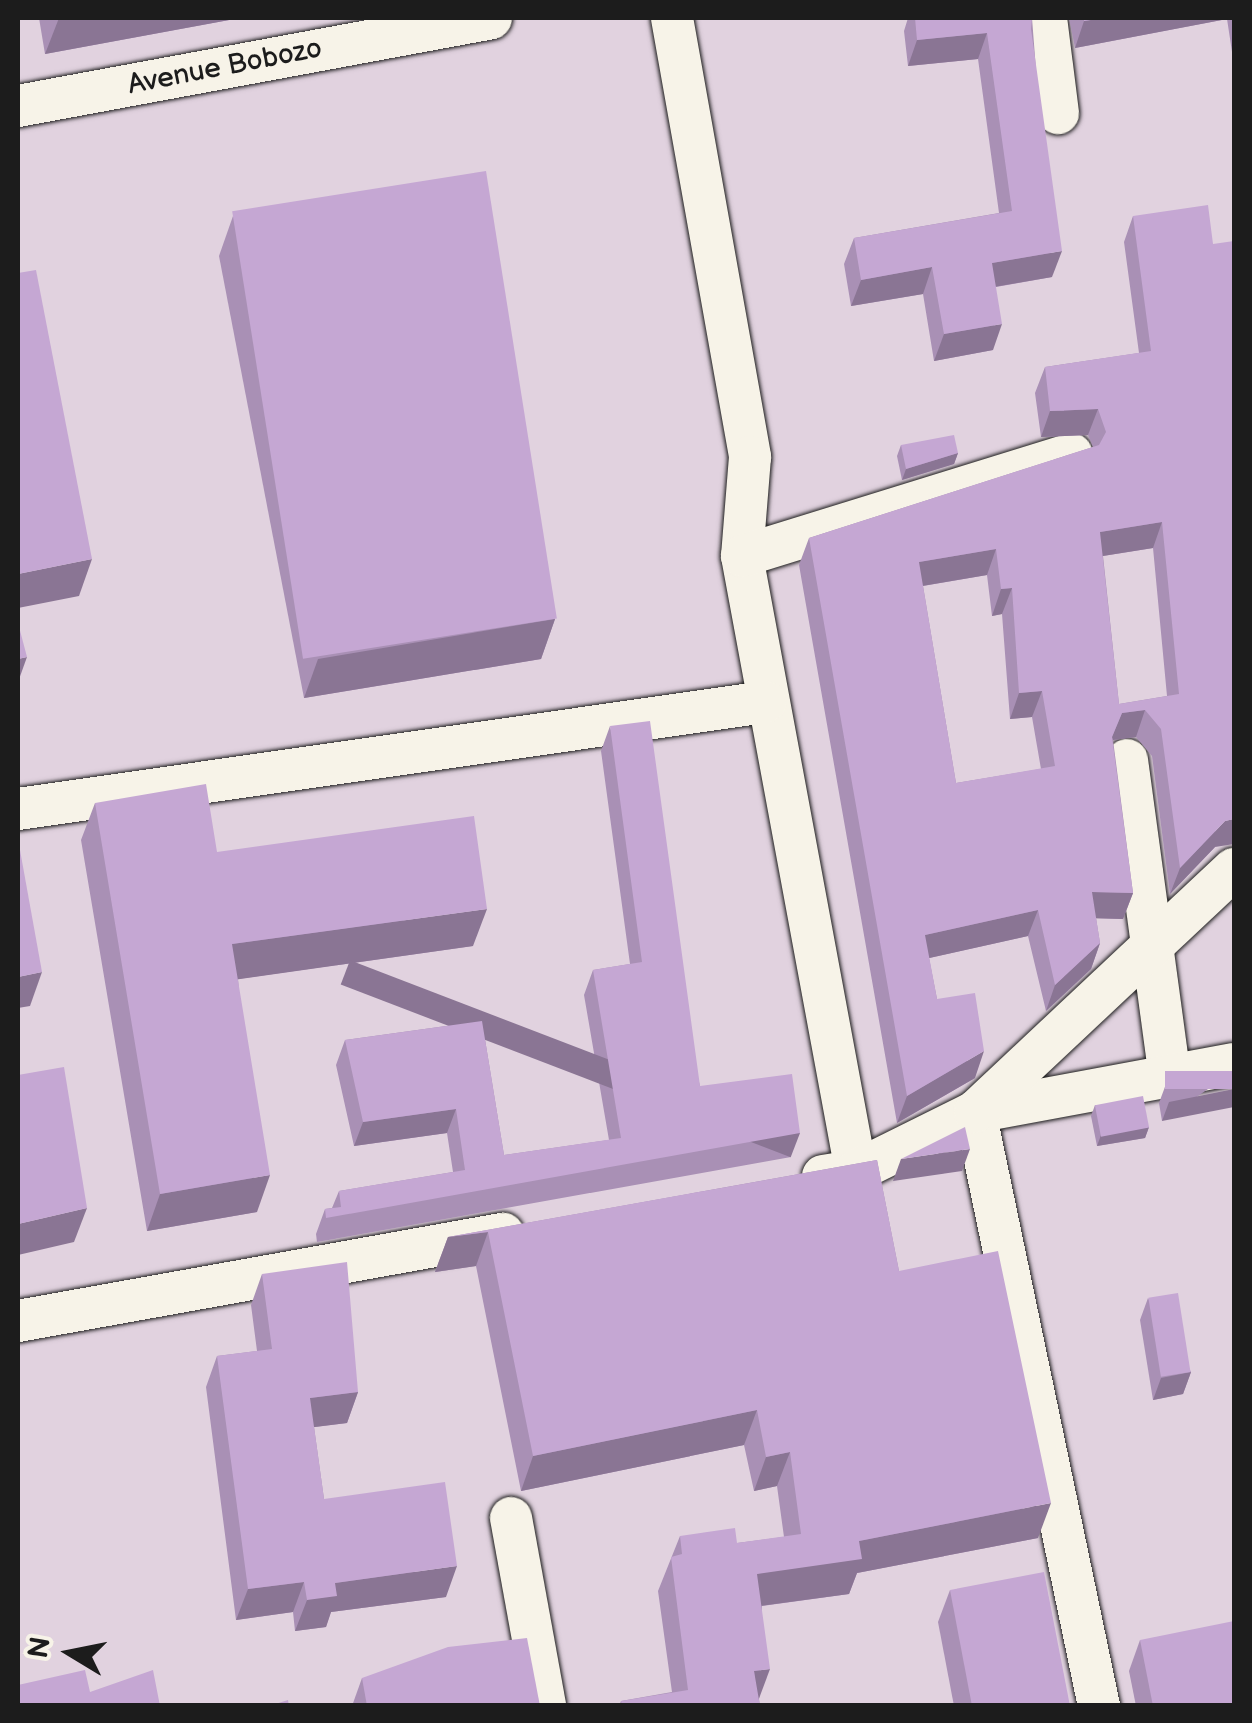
<!DOCTYPE html>
<html>
<head>
<meta charset="utf-8">
<style>
	body { margin:0 }
	#map { position:relative; width:1252px; height:1723px; overflow:hidden; background:#ede4e4; font-family:"Balsamiq Sans",sans-serif }
	div>[style] { position:absolute }
	[style*='--x'] { left:calc(var(--x)*1px); top:calc(var(--y)*1px); width:calc(var(--w)*1px); rotate:calc(var(--a)*1deg) }
	.built>* { inset:0; background:#e1d2df; transform-origin:0 0 }
	.roads { filter:drop-shadow(0 0 2px #1c1c1c) drop-shadow(0 0 2px #1c1c1c) }
	.minor>* { height:42px; margin:-21px; padding:0 21px; transform-origin:21px; border-radius:21px; background:#f7f3e8 }
	.wall>* { inset:0; background:#a990b5 }
	.shaded-wall>* { inset:0; background:#8a7594; transform-origin:0 0 }
	.building>* { inset:0; background:#c5a7d3; transform-origin:0 0 }
	span { translate:-50% -50%; white-space:nowrap; text-align:center; line-height:1.15; -webkit-text-stroke:9px #f7f3e8; paint-order:stroke }
	.street-label { font-size:28px; color:#1c1c1c }
	.frame { position:absolute; inset:0; border:20px solid #1c1c1c; pointer-events:none }
	.north { position:absolute; left:20px; top:1603px; width:100px; height:100px; -webkit-text-stroke:8px #f7f3e8; paint-order:stroke; rotate:280deg; font-size:28px; font-weight:700; line-height:40px; text-align:center; color:#1c1c1c }
	.north::after { content:''; display:block; margin:auto; width:35px; height:45px; background:#1c1c1c; clip-path:polygon(50% 0,100% 100%,50% 72%,0 100%) }
</style>
</head>
<body>
<div id="map">
	<div class="built">
		<div style="left:18px;top:18px;width:1216px;height:1687px"></div>
	</div>
	<div class="roads">
		<div class="minor">
			<div style="--x:672;--y:18;--w:446;--a:79.9"></div>
			<div style="--x:750;--y:457;--w:99;--a:94.6"></div>
			<div style="--x:742;--y:556;--w:625;--a:79.5"></div>
			<div style="--x:1046;--y:18;--w:96;--a:82.8"></div>
			<div style="--x:18;--y:106;--w:481;--a:-10.5"></div>
			<div style="--x:742;--y:556;--w:345;--a:-17.2"></div>
			<div style="--x:1127;--y:760;--w:319;--a:82.3"></div>
			<div style="--x:18;--y:809;--w:755;--a:-8.15"></div>
			<div style="--x:823;--y:1176;--w:33;--a:-9"></div>
			<div style="--x:856;--y:1171;--w:133;--a:-26.4"></div>
			<div style="--x:975;--y:1112;--w:263;--a:-10.5"></div>
			<div style="--x:18;--y:1321;--w:493;--a:-10.2"></div>
			<div style="--x:511;--y:1518;--w:191;--a:79.7"></div>
			<div style="--x:1099;--y:1706;--w:607;--a:-101.79"></div>
			<div style="--x:975;--y:1112;--w:355;--a:-43.2"></div>
		</div>
	</div>
	<div class="wall">
		<div style="clip-path:polygon(39px 18px,240px 18px,45px 54px)"></div>
		<div style="clip-path:polygon(908px 18px,1032px 18px,1052px 277px,996px 287px,993px 350px,934px 361px,923px 294px,851px 306px,844px 264px,854px 238px,999px 213px,978px 59px,908px 66px,904px 31px)"></div>
		<div style="clip-path:polygon(1069px 18px,1234px 18px,1234px 65px,1227px 19px,1075px 48px)"></div>
		<div style="clip-path:polygon(233px 216px,555px 619px,541px 659px,304px 698px,219px 256px)"></div>
		<div style="clip-path:polygon(evenodd,1133px 216px,1213px 244px,1215px 847px,1170px 894px,1152px 756px,1136px 737px,1113px 740px,1133px 893px,1123px 919px,1096px 918px,1100px 943px,1091px 969px,1046px 1011px,1028px 936px,929px 958px,937px 999px,975px 1078px,897px 1123px,799px 565px,809px 538px,1093px 447px,1088px 435px,1041px 437px,1035px 393px,1045px 367px,1139px 353px,1124px 242px,1133px 216px,1153px 548px,1167px 696px,1119px 704px,1103px 556px,1153px 548px,1133px 216px,987px 575px,992px 616px,1002px 614px,1010px 719px,1032px 717px,1041px 769px,956px 783px,923px 586px,987px 575px)"></div>
		<div style="clip-path:polygon(901px 445px,958px 453px,954px 464px,902px 480px,897px 456px)"></div>
		<div style="clip-path:polygon(610px 726px,700px 1086px,791px 1157px,317px 1242px,316px 1234px,325px 1209px,332px 1208px,339px 1191px,453px 1172px,447px 1133px,354px 1146px,336px 1065px,345px 1040px,482px 1021px,504px 1155px,609px 1140px,584px 995px,593px 970px,630px 964px,601px 751px)"></div>
		<div style="clip-path:polygon(95px 803px,217px 852px,473px 946px,238px 979px,257px 1212px,147px 1231px,81px 840px)"></div>
		<div style="clip-path:polygon(1234px 1071px,1162px 1121px,1159px 1103px,1166px 1084px)"></div>
		<div style="clip-path:polygon(1095px 1105px,1149px 1127px,1145px 1138px,1097px 1146px,1091px 1116px)"></div>
		<div style="clip-path:polygon(877px 1160px,899px 1271px,1038px 1538px,857px 1573px,849px 1594px,762px 1606px,759px 1699px,760px 1706px,619px 1706px,621px 1701px,672px 1692px,658px 1591px,680px 1536px,737px 1543px,784px 1537px,777px 1486px,754px 1491px,744px 1445px,521px 1491px,476px 1266px,435px 1272px,448px 1237px)"></div>
		<div style="clip-path:polygon(262px 1274px,358px 1392px,347px 1423px,314px 1427px,324px 1499px,446px 1597px,331px 1612px,326px 1627px,295px 1631px,293px 1612px,236px 1620px,206px 1387px,217px 1356px,257px 1351px,251px 1305px)"></div>
		<div style="clip-path:polygon(1148px 1298px,1191px 1372px,1183px 1394px,1153px 1400px,1140px 1320px)"></div>
		<div style="clip-path:polygon(950px 1590px,1070px 1706px,954px 1706px,938px 1622px)"></div>
		<div style="clip-path:polygon(1140px 1640px,1234px 1706px,1136px 1706px,1129px 1671px)"></div>
		<div style="clip-path:polygon(362px 1678px,540px 1706px,352px 1706px)"></div>
	</div>
	<div class="shaded-wall">
		<div style="clip-path:polygon(59px 18px,240px 18px,45px 54px)"></div>
		<div style="clip-path:polygon(1104px 18px,1228px 18px,1227px 19px,1075px 48px,1084px 21px)"></div>
		<div style="clip-path:polygon(987px 33px,978px 59px,908px 66px,917px 40px)"></div>
		<div style="clip-path:polygon(1062px 251px,1052px 277px,982px 289px,992px 263px)"></div>
		<div style="clip-path:polygon(932px 267px,923px 294px,851px 306px,861px 280px)"></div>
		<div style="clip-path:polygon(1002px 324px,993px 350px,934px 361px,944px 334px)"></div>
		<div style="clip-path:polygon(1098px 409px,1088px 435px,1041px 437px,1050px 411px)"></div>
		<div style="clip-path:polygon(958px 453px,954px 464px,902px 480px,906px 469px)"></div>
		<div style="clip-path:polygon(1162px 522px,1153px 548px,1090px 558px,1100px 532px)"></div>
		<div style="clip-path:polygon(996px 549px,987px 575px,910px 588px,919px 562px)"></div>
		<div style="clip-path:polygon(92px 559px,79px 596px,18px 608px,18px 574px)"></div>
		<div style="clip-path:polygon(1012px 588px,1002px 614px,992px 616px,1001px 589px)"></div>
		<div style="clip-path:polygon(555px 619px,541px 659px,304px 698px,318px 659px)"></div>
		<div style="clip-path:polygon(27px 657px,18px 682px,18px 659px)"></div>
		<div style="clip-path:polygon(1042px 691px,1032px 717px,1010px 719px,1019px 693px)"></div>
		<div style="clip-path:polygon(1145px 710px,1136px 737px,1113px 740px,1112px 737px,1122px 713px)"></div>
		<div style="clip-path:polygon(1234px 819px,1234px 844px,1215px 847px,1170px 894px,1180px 868px,1225px 821px)"></div>
		<div style="clip-path:polygon(1092px 892px,1133px 893px,1123px 919px,1083px 918px)"></div>
		<div style="clip-path:polygon(487px 909px,473px 946px,219px 982px,232px 944px)"></div>
		<div style="clip-path:polygon(1038px 910px,1028px 936px,916px 961px,925px 935px)"></div>
		<div style="clip-path:polygon(1100px 943px,1091px 969px,1046px 1011px,1055px 985px)"></div>
		<div style="clip-path:polygon(42px 972px,30px 1006px,18px 1008px,18px 977px)"></div>
		<div style="clip-path:polygon(984px 1051px,975px 1078px,897px 1123px,907px 1096px)"></div>
		<div style="clip-path:polygon(1234px 1089px,1234px 1107px,1162px 1121px,1169px 1102px)"></div>
		<div style="clip-path:polygon(456px 1109px,447px 1133px,354px 1146px,363px 1122px)"></div>
		<div style="clip-path:polygon(1149px 1127px,1145px 1138px,1097px 1146px,1101px 1135px)"></div>
		<div style="left:800px;top:1133px;width:26px;height:482px;rotate:111deg"></div>
		<div style="clip-path:polygon(970px 1149px,962px 1171px,893px 1181px,901px 1159px)"></div>
		<div style="clip-path:polygon(270px 1175px,257px 1212px,147px 1231px,160px 1194px)"></div>
		<div style="clip-path:polygon(87px 1208px,74px 1242px,18px 1255px,18px 1224px)"></div>
		<div style="clip-path:polygon(488px 1232px,476px 1266px,435px 1272px,448px 1237px)"></div>
		<div style="clip-path:polygon(1191px 1372px,1183px 1394px,1153px 1400px,1161px 1378px)"></div>
		<div style="clip-path:polygon(358px 1392px,347px 1423px,299px 1429px,310px 1398px)"></div>
		<div style="clip-path:polygon(757px 1410px,744px 1445px,521px 1491px,533px 1456px)"></div>
		<div style="clip-path:polygon(790px 1452px,777px 1486px,754px 1491px,766px 1457px)"></div>
		<div style="clip-path:polygon(1051px 1503px,1038px 1538px,857px 1573px,849px 1594px,745px 1608px,757px 1574px,859px 1541px)"></div>
		<div style="clip-path:polygon(457px 1566px,446px 1597px,331px 1612px,326px 1627px,295px 1631px,307px 1600px,335px 1583px)"></div>
		<div style="clip-path:polygon(304px 1582px,293px 1612px,236px 1620px,248px 1589px)"></div>
		<div style="clip-path:polygon(770px 1669px,757px 1704px,754px 1671px)"></div>
	</div>
	<div class="building">
		<div style="clip-path:polygon(915px 18px,1032px 18px,1031px 29px,1062px 251px,992px 263px,1002px 324px,944px 334px,932px 267px,861px 280px,854px 238px,1012px 211px,987px 33px,917px 40px)"></div>
		<div style="clip-path:polygon(1084px 18px,1104px 18px,1084px 21px)"></div>
		<div style="left:486px;top:171px;width:453px;height:257px;rotate:81deg"></div>
		<div style="clip-path:polygon(evenodd,1208px 205px,1213px 244px,1234px 241px,1234px 819px,1225px 821px,1180px 868px,1161px 729px,1145px 710px,1122px 713px,1112px 737px,1133px 893px,1092px 892px,1100px 943px,1055px 985px,1038px 910px,925px 935px,937px 999px,975px 993px,984px 1051px,907px 1096px,809px 538px,1099px 445px,1106px 432px,1098px 409px,1050px 411px,1045px 367px,1151px 351px,1133px 216px,1208px 205px,1162px 522px,1179px 694px,1119px 704px,1100px 532px,1162px 522px,1208px 205px,996px 549px,1001px 589px,1012px 588px,1019px 693px,1042px 691px,1055px 766px,956px 783px,919px 562px,996px 549px)"></div>
		<div style="clip-path:polygon(36px 270px,92px 559px,18px 574px,18px 273px)"></div>
		<div style="clip-path:polygon(954px 435px,958px 453px,906px 469px,901px 445px)"></div>
		<div style="clip-path:polygon(18px 623px,27px 657px,18px 659px)"></div>
		<div style="clip-path:polygon(650px 721px,700px 1086px,792px 1074px,800px 1133px,326px 1218px,325px 1209px,341px 1207px,339px 1191px,465px 1170px,456px 1109px,363px 1122px,345px 1040px,482px 1021px,504px 1155px,621px 1138px,593px 970px,642px 962px,610px 726px)"></div>
		<div style="clip-path:polygon(206px 784px,217px 852px,474px 816px,487px 909px,232px 944px,270px 1175px,160px 1194px,95px 803px)"></div>
		<div style="clip-path:polygon(18px 839px,42px 972px,18px 977px)"></div>
		<div style="clip-path:polygon(64px 1067px,87px 1208px,18px 1224px,18px 1075px)"></div>
		<div style="left:1234px;top:1071px;width:18px;height:69px;rotate:90deg"></div>
		<div style="left:1143px;top:1096px;width:32px;height:49px;rotate:79deg"></div>
		<div style="clip-path:polygon(965px 1127px,970px 1149px,901px 1159px)"></div>
		<div style="clip-path:polygon(877px 1160px,899px 1271px,998px 1251px,1051px 1503px,859px 1541px,862px 1559px,757px 1574px,770px 1669px,754px 1671px,760px 1706px,622px 1706px,621px 1701px,688px 1690px,671px 1557px,682px 1554px,680px 1536px,735px 1528px,737px 1543px,801px 1534px,790px 1452px,766px 1457px,757px 1410px,533px 1456px,488px 1232px,448px 1237px)"></div>
		<div style="clip-path:polygon(347px 1262px,358px 1392px,310px 1398px,324px 1499px,445px 1482px,457px 1566px,335px 1583px,337px 1596px,307px 1600px,304px 1582px,248px 1589px,217px 1356px,272px 1349px,262px 1274px)"></div>
		<div style="left:1178px;top:1293px;width:80px;height:30px;rotate:81deg"></div>
		<div style="clip-path:polygon(1044px 1572px,1070px 1706px,972px 1706px,950px 1590px)"></div>
		<div style="clip-path:polygon(1234px 1621px,1234px 1706px,1153px 1706px,1140px 1640px)"></div>
		<div style="clip-path:polygon(527px 1638px,540px 1706px,367px 1706px,362px 1678px,448px 1647px)"></div>
		<div style="clip-path:polygon(85px 1670px,90px 1692px,153px 1670px,160px 1706px,18px 1706px,18px 1685px)"></div>
		<div style="clip-path:polygon(288px 1700px,289px 1706px,269px 1706px)"></div>
	</div>
	<div class="street-label">
		<span style="left:225px;top:67px;rotate:-11deg">Avenue Bobozo</span>
	</div>
	<div class="frame"></div>
	<div class="north">N</div>
</div>
</body>
</html>
